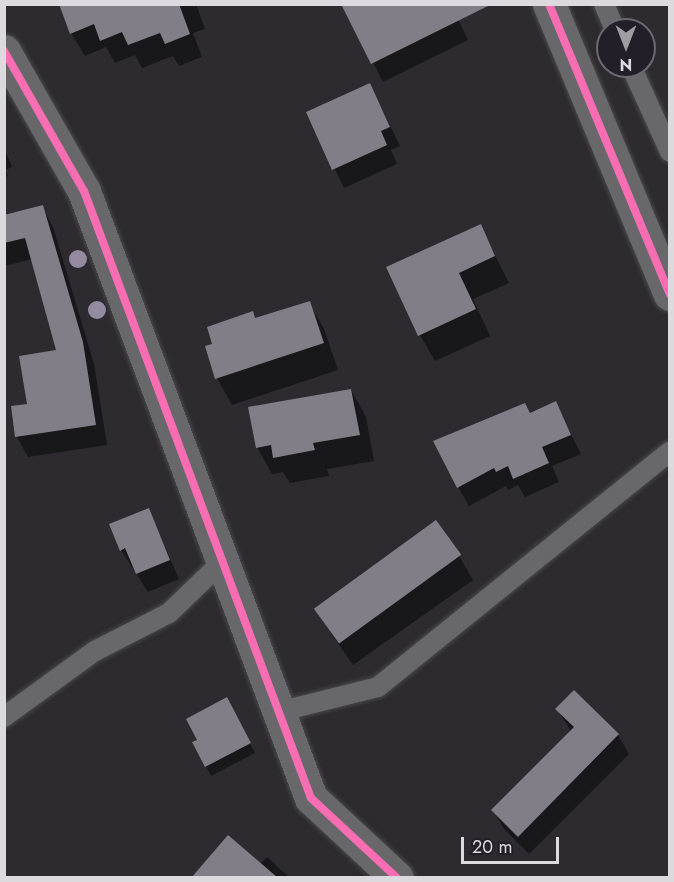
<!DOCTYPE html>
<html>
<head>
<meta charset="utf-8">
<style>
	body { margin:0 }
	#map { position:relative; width:674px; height:882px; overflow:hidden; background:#2d2b30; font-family:Jost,sans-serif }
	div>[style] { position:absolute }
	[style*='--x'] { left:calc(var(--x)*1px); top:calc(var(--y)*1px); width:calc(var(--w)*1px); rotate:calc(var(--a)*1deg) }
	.shadow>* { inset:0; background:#0007 }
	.building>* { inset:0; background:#827e87; transform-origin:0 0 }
	.roads { filter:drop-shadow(0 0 2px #49484b) drop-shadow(0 0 2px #49484b) }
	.service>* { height:20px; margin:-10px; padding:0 10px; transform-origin:10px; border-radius:10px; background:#686769 }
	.minor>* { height:33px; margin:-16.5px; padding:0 16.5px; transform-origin:16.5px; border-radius:16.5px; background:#686769 }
	.cycleway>* { height:8px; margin:-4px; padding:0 4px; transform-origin:4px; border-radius:4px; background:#f96db3 }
	.trees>* { width:18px; height:18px; margin:-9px; border-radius:50%; background:#958ba1 }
	span { translate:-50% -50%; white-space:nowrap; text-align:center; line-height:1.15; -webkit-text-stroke:6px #231f28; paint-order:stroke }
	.frame { position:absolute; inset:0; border:6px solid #dcd9df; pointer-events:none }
	.north { position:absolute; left:596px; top:18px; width:60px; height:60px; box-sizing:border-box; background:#231f28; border:2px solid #6d6971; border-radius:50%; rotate:180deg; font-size:16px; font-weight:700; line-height:24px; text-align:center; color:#dcd9df }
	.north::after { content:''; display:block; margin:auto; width:21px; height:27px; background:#9f9ca2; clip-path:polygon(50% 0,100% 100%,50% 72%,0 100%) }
	.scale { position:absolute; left:461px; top:837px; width:98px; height:27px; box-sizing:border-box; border:3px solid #dcd9df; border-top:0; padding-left:8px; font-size:18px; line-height:21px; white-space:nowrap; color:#dcd9df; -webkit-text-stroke:4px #231f28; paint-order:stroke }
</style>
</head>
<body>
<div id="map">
	<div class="shadow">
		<div style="clip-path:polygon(76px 4px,196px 4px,205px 29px,193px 33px,202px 57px,179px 66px,173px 56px,142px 68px,135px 55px,115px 63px,106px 47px,85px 56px,71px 33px)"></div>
		<div style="clip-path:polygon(343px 4px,451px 4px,468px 40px,383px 82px)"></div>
		<div style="clip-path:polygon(370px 85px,400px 146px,391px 150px,397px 164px,344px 188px,308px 113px)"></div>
		<div style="clip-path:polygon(4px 148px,12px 167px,5px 170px,8px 176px,4px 177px)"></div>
		<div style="clip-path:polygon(42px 207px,53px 227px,94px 364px,107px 445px,28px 457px,17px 437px,29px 405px,58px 352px,32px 259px,4px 266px,4px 217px)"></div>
		<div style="clip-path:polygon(480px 226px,509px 283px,473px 299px,490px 336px,435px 361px,420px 335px)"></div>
		<div style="clip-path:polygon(309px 303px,324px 329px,338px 370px,232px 405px,217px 378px,252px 313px,256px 320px)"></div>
		<div style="clip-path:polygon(351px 390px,366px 417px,374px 461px,327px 469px,329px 476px,290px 483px,283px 472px,272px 474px,257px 447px)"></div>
		<div style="clip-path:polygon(555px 403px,581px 454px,552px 466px,559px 482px,525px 497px,518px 485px,508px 490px,506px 486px,469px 506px,458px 487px,530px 414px)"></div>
		<div style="clip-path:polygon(148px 509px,179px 579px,148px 592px,121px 550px)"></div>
		<div style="clip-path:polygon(459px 556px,473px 580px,353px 665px,314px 608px)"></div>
		<div style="clip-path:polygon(574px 692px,618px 735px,629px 754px,529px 854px,504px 829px,493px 810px,571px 731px,557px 709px)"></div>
		<div style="clip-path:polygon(232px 708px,255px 753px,211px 776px,194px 743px)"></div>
		<div style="clip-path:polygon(267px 857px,290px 878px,193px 878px,260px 864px)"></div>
	</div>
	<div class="building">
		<div style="clip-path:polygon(59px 4px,179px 4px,190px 34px,165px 44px,160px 33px,128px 45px,122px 32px,100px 41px,94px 24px,70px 34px)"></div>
		<div style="clip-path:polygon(341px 4px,492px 4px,371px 64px)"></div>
		<div style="clip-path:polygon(370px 83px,390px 127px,381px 131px,387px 145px,332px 170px,306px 112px)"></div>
		<div style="clip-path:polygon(43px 205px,83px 342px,96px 425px,15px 437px,11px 406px,27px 404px,19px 356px,56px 350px,25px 238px,4px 243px,4px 215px)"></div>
		<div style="clip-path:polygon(481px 224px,495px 256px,459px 273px,476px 309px,418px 336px,386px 267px)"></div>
		<div style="clip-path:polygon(310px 301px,324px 343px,215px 379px,205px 346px,212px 344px,207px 327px,253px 311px,255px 318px)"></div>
		<div style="clip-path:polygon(351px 389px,360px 435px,313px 443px,315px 450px,273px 458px,271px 445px,256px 448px,248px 407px)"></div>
		<div style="clip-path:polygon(556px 401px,571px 435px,542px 447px,549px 463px,513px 479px,508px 466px,496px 472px,494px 468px,457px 488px,433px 441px,525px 403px,530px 413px)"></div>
		<div style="clip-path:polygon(149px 508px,170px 560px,136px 574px,125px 548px,120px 551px,109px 524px)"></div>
		<div style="left:436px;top:520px;width:43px;height:151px;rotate:54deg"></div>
		<div style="clip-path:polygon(574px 690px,619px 734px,518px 837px,491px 810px,574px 727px,555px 709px)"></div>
		<div style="clip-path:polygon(227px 697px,251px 743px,205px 767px,192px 742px,197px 740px,186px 719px)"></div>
		<div style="clip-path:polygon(228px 835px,278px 878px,191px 878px)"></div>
	</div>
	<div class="roads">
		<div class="service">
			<div style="--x:604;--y:4;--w:28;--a:67"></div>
			<div style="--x:631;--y:66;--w:94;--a:65.6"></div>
			<div style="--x:278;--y:712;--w:103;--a:-14"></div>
			<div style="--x:378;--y:687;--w:375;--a:-38.9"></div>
			<div style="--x:4;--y:717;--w:112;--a:-36"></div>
			<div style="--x:95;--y:651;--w:83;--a:-27.2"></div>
			<div style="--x:169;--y:613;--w:72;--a:-43.9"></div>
		</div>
		<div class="minor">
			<div style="--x:549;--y:4;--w:314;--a:67.4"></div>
			<div style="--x:4;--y:51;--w:161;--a:60.3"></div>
			<div style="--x:84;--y:191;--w:648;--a:69.5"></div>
			<div style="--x:311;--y:798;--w:117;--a:42.9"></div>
		</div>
	</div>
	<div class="cycleway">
		<div style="--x:549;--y:4;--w:314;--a:67.4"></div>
		<div style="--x:4;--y:51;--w:161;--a:60.3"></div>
		<div style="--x:84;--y:191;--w:648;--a:69.5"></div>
		<div style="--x:311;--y:798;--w:117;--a:42.9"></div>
	</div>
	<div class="trees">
		<div style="left:78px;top:259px"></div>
		<div style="left:97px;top:310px"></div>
	</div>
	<div class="frame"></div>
	<div class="north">N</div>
	<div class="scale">20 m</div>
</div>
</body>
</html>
